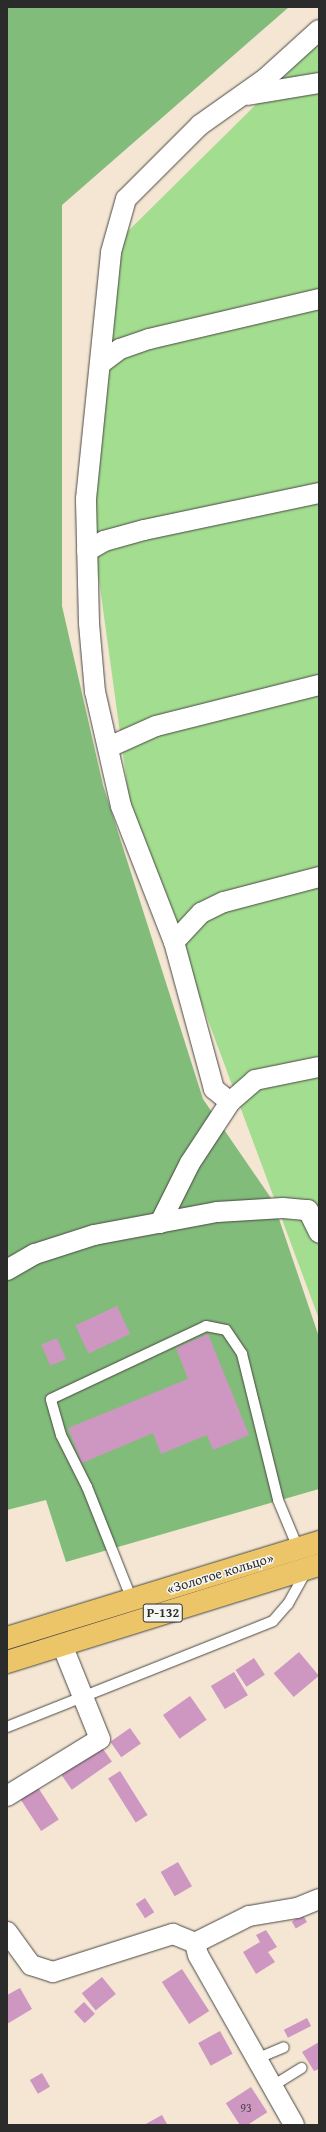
<!DOCTYPE html>
<html>
<head>
<meta charset="utf-8">
<style>
	body { margin:0 }
	#map { position:relative; width:326px; height:2132px; overflow:hidden; background:#f4e6d3; font-family:"Gentium Book Plus",serif }
	div>[style] { position:absolute }
	[style*='--x'] { left:calc(var(--x)*1px); top:calc(var(--y)*1px); width:calc(var(--w)*1px); rotate:calc(var(--a)*1deg) }
	.green>* { inset:0; background:#a3dd8f }
	.forest>* { inset:0; background:#82bc7a }
	.building>* { inset:0; background:#ce97c1; transform-origin:0 0 }
	.roads { filter:drop-shadow(0 0 1px #494744) drop-shadow(0 0 1px #494744) }
	.service>* { height:10px; margin:-5px; padding:0 5px; transform-origin:5px; border-radius:5px; background:#fff }
	.minor>* { height:20px; margin:-10px; padding:0 10px; transform-origin:10px; border-radius:10px; background:#fff }
	.trunk>* { height:22px; margin:-11px; padding:0 11px; transform-origin:11px; border-radius:11px; background:#edc569 }
	span { translate:-50% -50%; white-space:nowrap; text-align:center; line-height:1.15; -webkit-text-stroke:3px #f6f6f2; paint-order:stroke }
	.number-label { font-size:12px; color:#544650 }
	.number-label span { -webkit-text-stroke-width:0 }
	.shield-label span { padding:1px 3px; background:#f6f6f2; border:1px solid; border-radius:3px; -webkit-text-stroke-width:0 }
	.shield-label { font-size:13px; color:#2b2b2b; font-weight:700 }
	.street-label { font-size:14px; color:#2b2b2b }
	.frame { position:absolute; inset:0; border:8px solid #2b2b2b; pointer-events:none }
</style>
</head>
<body>
<div id="map">
	<div class="green">
		<div style="clip-path:polygon(319px 42px,319px 1319px,131px 813px,90px 514px,117px 242px)"></div>
	</div>
	<div class="forest">
		<div style="clip-path:polygon(7px 7px,289px 7px,62px 205px,62px 606px,103px 785px,203px 1099px,273px 1201px,319px 1337px,319px 1489px,66px 1562px,46px 1500px,7px 1510px)"></div>
	</div>
	<div class="building">
		<div style="left:117px;top:1306px;width:31px;height:46px;rotate:65deg"></div>
		<div style="clip-path:polygon(208px 1334px,249px 1435px,213px 1450px,207px 1435px,161px 1454px,153px 1433px,82px 1463px,68px 1428px,188px 1379px,176px 1348px)"></div>
		<div style="left:57px;top:1338px;width:23px;height:17px;rotate:67deg"></div>
		<div style="left:299px;top:1652px;width:31px;height:33px;rotate:50deg"></div>
		<div style="left:254px;top:1658px;width:20px;height:22px;rotate:57deg"></div>
		<div style="left:234px;top:1672px;width:27px;height:27px;rotate:59deg"></div>
		<div style="left:190px;top:1696px;width:29px;height:33px;rotate:55deg"></div>
		<div style="left:130px;top:1728px;width:19px;height:24px;rotate:55deg"></div>
		<div style="left:101px;top:1746px;width:19px;height:49px;rotate:55deg"></div>
		<div style="left:120px;top:1771px;width:52px;height:14px;rotate:58deg"></div>
		<div style="left:37px;top:1786px;width:40px;height:21px;rotate:57deg"></div>
		<div style="left:178px;top:1862px;width:28px;height:20px;rotate:60deg"></div>
		<div style="left:145px;top:1898px;width:17px;height:11px;rotate:57deg"></div>
		<div style="left:303px;top:1915px;width:8px;height:13px;rotate:60deg"></div>
		<div style="clip-path:polygon(266px 1930px,277px 1947px,268px 1952px,275px 1962px,256px 1974px,243px 1952px,260px 1942px,256px 1935px)"></div>
		<div style="left:182px;top:1969px;width:50px;height:24px;rotate:57deg"></div>
		<div style="left:102px;top:1977px;width:22px;height:26px;rotate:51deg"></div>
		<div style="clip-path:polygon(20px 1988px,32px 2009px,7px 2024px,7px 1995px)"></div>
		<div style="left:84px;top:2002px;width:16px;height:14px;rotate:47deg"></div>
		<div style="left:307px;top:2018px;width:9px;height:26px;rotate:63deg"></div>
		<div style="left:220px;top:2031px;width:26px;height:25px;rotate:61deg"></div>
		<div style="clip-path:polygon(319px 2042px,319px 2069px,314px 2071px,302px 2052px)"></div>
		<div style="left:42px;top:2073px;width:16px;height:14px;rotate:60deg"></div>
		<div style="left:251px;top:2087px;width:30px;height:30px;rotate:57deg"></div>
		<div style="clip-path:polygon(162px 2115px,167px 2124px,144px 2125px)"></div>
	</div>
	<div class="roads">
		<div class="service">
			<div style="--x:132;--y:1600;--w:122;--a:-111.7"></div>
			<div style="--x:87;--y:1487;--w:58;--a:-116.6"></div>
			<div style="--x:61;--y:1435;--w:37;--a:-106"></div>
			<div style="--x:51;--y:1399;--w:171;--a:-25.2"></div>
			<div style="--x:206;--y:1326;--w:20;--a:11"></div>
			<div style="--x:226;--y:1330;--w:29;--a:56"></div>
			<div style="--x:242;--y:1354;--w:150;--a:76.1"></div>
			<div style="--x:278;--y:1500;--w:52;--a:67.4"></div>
			<div style="--x:7;--y:1727;--w:286;--a:-21.7"></div>
			<div style="--x:273;--y:1621;--w:23;--a:-49"></div>
			<div style="--x:288;--y:1604;--w:38;--a:-61"></div>
			<div style="--x:256;--y:2059;--w:30;--a:-23"></div>
			<div style="--x:271;--y:2087;--w:36;--a:-32"></div>
		</div>
		<div class="minor">
			<div style="--x:247;--y:95;--w:73;--a:-9.5"></div>
			<div style="--x:100;--y:364;--w:25;--a:-37"></div>
			<div style="--x:120;--y:349;--w:31;--a:-19"></div>
			<div style="--x:149;--y:339;--w:175;--a:-13.2"></div>
			<div style="--x:87;--y:551;--w:20;--a:-30"></div>
			<div style="--x:104;--y:541;--w:41;--a:-15.4"></div>
			<div style="--x:144;--y:530;--w:179;--a:-11.9"></div>
			<div style="--x:109;--y:747;--w:51;--a:-24.1"></div>
			<div style="--x:156;--y:726;--w:168;--a:-14.1"></div>
			<div style="--x:174;--y:942;--w:40;--a:-47"></div>
			<div style="--x:201;--y:913;--w:25;--a:-26"></div>
			<div style="--x:224;--y:902;--w:98;--a:-14.7"></div>
			<div style="--x:230;--y:1102;--w:21;--a:-141"></div>
			<div style="--x:214;--y:1089;--w:152;--a:-105.2"></div>
			<div style="--x:174;--y:942;--w:146;--a:-111.3"></div>
			<div style="--x:121;--y:806;--w:117;--a:-102.8"></div>
			<div style="--x:95;--y:692;--w:69;--a:-95"></div>
			<div style="--x:89;--y:623;--w:124;--a:-91.4"></div>
			<div style="--x:86;--y:499;--w:248;--a:-84.2"></div>
			<div style="--x:111;--y:252;--w:55;--a:-74.2"></div>
			<div style="--x:126;--y:199;--w:105;--a:-45"></div>
			<div style="--x:200;--y:125;--w:80;--a:-35.3"></div>
			<div style="--x:265;--y:79;--w:73;--a:-42.2"></div>
			<div style="--x:160;--y:1223;--w:67;--a:-63.4"></div>
			<div style="--x:190;--y:1163;--w:73;--a:-56.7"></div>
			<div style="--x:230;--y:1102;--w:33;--a:-41"></div>
			<div style="--x:255;--y:1080;--w:65;--a:-11.5"></div>
			<div style="--x:7;--y:1270;--w:32;--a:-30"></div>
			<div style="--x:35;--y:1254;--w:62;--a:-17.9"></div>
			<div style="--x:94;--y:1235;--w:125;--a:-10.6"></div>
			<div style="--x:217;--y:1212;--w:66;--a:-3.5"></div>
			<div style="--x:283;--y:1208;--w:25;--a:5"></div>
			<div style="--x:308;--y:1210;--w:25;--a:64"></div>
			<div style="--x:7;--y:1796;--w:109;--a:-31.5"></div>
			<div style="--x:100;--y:1739;--w:101;--a:-112"></div>
			<div style="--x:7;--y:1932;--w:41;--a:54"></div>
			<div style="--x:31;--y:1965;--w:23;--a:18"></div>
			<div style="--x:53;--y:1972;--w:126;--a:-17.6"></div>
			<div style="--x:173;--y:1934;--w:24;--a:22"></div>
			<div style="--x:195;--y:1943;--w:60;--a:-26.6"></div>
			<div style="--x:249;--y:1916;--w:49;--a:-9.5"></div>
			<div style="--x:297;--y:1908;--w:24;--a:-22"></div>
			<div style="--x:195;--y:1943;--w:12;--a:76"></div>
			<div style="--x:198;--y:1955;--w:195;--a:60.5"></div>
		</div>
		<div class="trunk">
			<div style="--x:7;--y:1638;--w:326;--a:-17.1"></div>
			<div style="--x:7;--y:1662;--w:327;--a:-17.3"></div>
		</div>
	</div>
	<div class="number-label">
		<span style="left:246px;top:2108px">93</span>
	</div>
	<div class="shield-label">
		<span style="left:163px;top:1613px">Р-132</span>
	</div>
	<div class="street-label">
		<span style="left:220px;top:1573px;rotate:-17deg">«Золотое кольцо»</span>
	</div>
	<div class="frame"></div>
</div>
</body>
</html>
